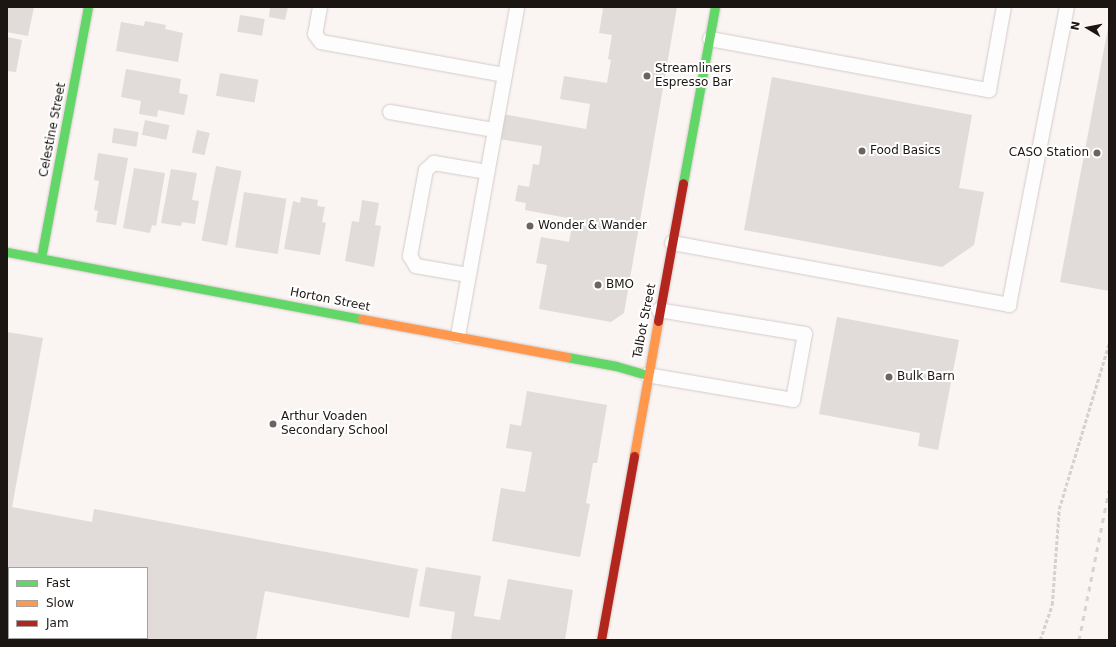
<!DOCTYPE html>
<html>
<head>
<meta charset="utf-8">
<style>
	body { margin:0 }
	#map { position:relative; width:1116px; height:647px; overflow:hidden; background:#faf4f2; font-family:"DejaVu Sans",sans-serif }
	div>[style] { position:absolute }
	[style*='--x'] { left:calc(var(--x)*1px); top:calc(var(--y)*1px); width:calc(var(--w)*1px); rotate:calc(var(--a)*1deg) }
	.building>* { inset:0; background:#e1dbd9; transform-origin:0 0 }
	.path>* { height:2.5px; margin-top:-1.25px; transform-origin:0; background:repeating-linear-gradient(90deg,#d4d2d1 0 4px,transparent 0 6px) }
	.roads { filter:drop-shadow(0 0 1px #d2ccca) drop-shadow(0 0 1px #d2ccca) }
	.lane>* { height:14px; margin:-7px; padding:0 7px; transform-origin:7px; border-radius:7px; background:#fefdfd }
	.fast>* { height:9px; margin:-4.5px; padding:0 4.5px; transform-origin:4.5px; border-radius:4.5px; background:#63d668 }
	.slow>* { height:9px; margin:-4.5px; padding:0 4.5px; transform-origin:4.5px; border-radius:4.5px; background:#ff974d }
	.jam>* { height:9px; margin:-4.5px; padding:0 4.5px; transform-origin:4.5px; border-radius:4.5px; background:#b3261e }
	.rail>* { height:3px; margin-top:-1.5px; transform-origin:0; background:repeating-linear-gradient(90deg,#d5d4d3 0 5px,transparent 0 10px) }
	.dots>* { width:11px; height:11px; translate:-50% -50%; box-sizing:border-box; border:2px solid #fff; border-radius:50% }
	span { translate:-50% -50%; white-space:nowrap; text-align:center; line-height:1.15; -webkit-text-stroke:4px #fff; paint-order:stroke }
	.poi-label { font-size:12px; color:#1c1613 }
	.left { translate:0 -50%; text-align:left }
	.right { translate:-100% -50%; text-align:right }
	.street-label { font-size:12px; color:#1c1613 }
	.frame { position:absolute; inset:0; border:8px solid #1c1613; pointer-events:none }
	.legend { position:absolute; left:8px; top:567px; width:140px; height:72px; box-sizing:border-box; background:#fff; border:1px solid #a4a2a1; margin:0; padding:5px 7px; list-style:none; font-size:12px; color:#1c1613 }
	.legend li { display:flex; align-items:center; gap:8px; height:20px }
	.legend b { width:20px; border:1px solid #a4a2a1 }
	.north { position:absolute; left:1068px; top:8px; width:40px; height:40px; -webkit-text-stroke:3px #fff; paint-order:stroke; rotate:280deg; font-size:11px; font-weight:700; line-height:16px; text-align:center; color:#1c1613 }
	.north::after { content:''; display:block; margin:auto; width:14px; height:18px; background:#1c1613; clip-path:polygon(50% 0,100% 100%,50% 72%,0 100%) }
</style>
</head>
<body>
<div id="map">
	<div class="building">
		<div style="clip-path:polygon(7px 7px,34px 7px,28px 36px,7px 32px)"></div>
		<div style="clip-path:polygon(270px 7px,288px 7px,285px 20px,269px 17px)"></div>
		<div style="clip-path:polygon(599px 7px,677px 7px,624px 313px,611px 322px,539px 309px,547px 265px,536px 263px,541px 237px,569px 242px,573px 219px,525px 210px,526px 203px,515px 201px,518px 185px,529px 187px,533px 164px,539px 165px,542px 146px,499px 139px,503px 114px,586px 129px,590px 104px,560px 99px,564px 76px,607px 83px,611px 60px,608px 59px,612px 35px,599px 33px,603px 9px)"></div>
		<div style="left:240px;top:15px;width:25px;height:17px;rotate:9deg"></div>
		<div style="clip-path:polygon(145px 21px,166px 25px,165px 29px,183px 33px,178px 62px,116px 51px,121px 22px,144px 26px)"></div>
		<div style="clip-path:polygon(1108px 28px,1109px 28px,1109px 291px,1060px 282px)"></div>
		<div style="clip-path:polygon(7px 37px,22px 40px,16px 72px,7px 71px)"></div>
		<div style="clip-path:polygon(126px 69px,181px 79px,179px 93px,188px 95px,184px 115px,158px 110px,157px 117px,139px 114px,141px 101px,121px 97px)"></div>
		<div style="left:220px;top:73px;width:39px;height:23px;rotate:10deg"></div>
		<div style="clip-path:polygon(772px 77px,972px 115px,959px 188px,984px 192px,974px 245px,942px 267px,744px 230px)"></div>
		<div style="left:145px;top:120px;width:25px;height:15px;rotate:12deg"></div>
		<div style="left:114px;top:128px;width:25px;height:15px;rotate:9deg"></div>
		<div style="left:197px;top:130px;width:13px;height:23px;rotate:13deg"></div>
		<div style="clip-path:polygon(98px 153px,128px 158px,116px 225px,96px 222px,98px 211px,94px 210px,99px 181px,94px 180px)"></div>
		<div style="left:216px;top:166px;width:26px;height:76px;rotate:11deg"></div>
		<div style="clip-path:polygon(134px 168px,165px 173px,156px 226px,152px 225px,150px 233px,123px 228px)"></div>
		<div style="clip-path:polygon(171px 169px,197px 173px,192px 200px,199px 201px,195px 224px,182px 222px,181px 226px,161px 223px)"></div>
		<div style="left:244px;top:192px;width:43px;height:56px;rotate:9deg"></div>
		<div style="clip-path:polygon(301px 197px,318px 200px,317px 206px,325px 207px,322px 222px,326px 223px,320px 255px,284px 249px,293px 201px,300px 203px)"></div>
		<div style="clip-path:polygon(362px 200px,379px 203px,375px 225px,381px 226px,374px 267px,345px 261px,352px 221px,359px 222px)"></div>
		<div style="clip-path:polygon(837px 317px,959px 340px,938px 450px,918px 446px,920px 433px,819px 414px)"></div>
		<div style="clip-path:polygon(evenodd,7px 332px,43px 338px,12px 507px,92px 522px,94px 509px,418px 569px,409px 618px,265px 591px,256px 640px,7px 640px,7px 332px,9px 568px,147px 568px,147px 638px,9px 638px,9px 568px)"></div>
		<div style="clip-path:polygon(527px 391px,607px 405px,597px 463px,593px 463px,586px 503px,590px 504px,580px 557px,492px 541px,501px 488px,525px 492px,532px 452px,506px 448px,510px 424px,521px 426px)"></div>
		<div style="clip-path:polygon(426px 567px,481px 576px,474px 616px,500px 620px,508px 579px,573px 590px,565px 640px,451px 640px,455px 612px,419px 606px)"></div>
	</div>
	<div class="path">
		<div style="--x:1040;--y:640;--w:37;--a:-71"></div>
		<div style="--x:1052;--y:605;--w:96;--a:-85.8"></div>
		<div style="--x:1059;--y:509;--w:173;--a:-73.2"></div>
	</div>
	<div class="roads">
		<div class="lane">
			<div style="--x:320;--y:7;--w:27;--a:100"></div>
			<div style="--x:315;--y:34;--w:10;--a:53"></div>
			<div style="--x:321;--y:42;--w:187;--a:10.2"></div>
			<div style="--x:710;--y:39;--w:284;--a:10.4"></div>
			<div style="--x:989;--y:90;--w:84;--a:-79.8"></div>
			<div style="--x:390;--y:112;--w:106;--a:9.8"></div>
			<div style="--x:672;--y:243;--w:343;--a:10.4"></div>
			<div style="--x:1009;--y:305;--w:304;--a:-79"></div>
			<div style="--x:468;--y:275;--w:53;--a:-170.2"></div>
			<div style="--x:416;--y:266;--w:12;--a:-121"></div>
			<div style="--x:410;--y:256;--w:87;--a:-79.5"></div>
			<div style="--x:426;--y:170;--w:11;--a:-41"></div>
			<div style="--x:434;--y:163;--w:54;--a:9.6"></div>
			<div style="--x:458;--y:336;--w:334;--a:-79.8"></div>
			<div style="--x:647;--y:375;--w:148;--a:9.7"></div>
			<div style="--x:793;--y:400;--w:67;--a:-79.7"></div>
			<div style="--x:805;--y:334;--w:148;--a:-170.7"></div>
		</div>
		<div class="fast">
			<div style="--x:683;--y:183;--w:179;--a:-79.7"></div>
			<div style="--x:7;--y:252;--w:361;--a:10.7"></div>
			<div style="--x:41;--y:258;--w:255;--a:-79.4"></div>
			<div style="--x:567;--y:357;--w:50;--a:10.4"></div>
			<div style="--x:616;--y:366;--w:32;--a:16"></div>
		</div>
		<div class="slow">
			<div style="--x:362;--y:319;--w:208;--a:10.5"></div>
			<div style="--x:634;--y:456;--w:137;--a:-79.9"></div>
		</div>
		<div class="jam">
			<div style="--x:658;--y:321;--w:140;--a:-79.7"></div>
			<div style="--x:601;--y:640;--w:187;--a:-79.8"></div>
		</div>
	</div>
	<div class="rail">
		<div style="--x:1079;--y:640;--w:153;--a:-78.7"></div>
	</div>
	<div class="dots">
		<div style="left:647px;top:76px;background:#6a6461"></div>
		<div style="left:862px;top:151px;background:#6a6461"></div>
		<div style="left:1097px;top:153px;background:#6a6461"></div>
		<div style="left:530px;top:226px;background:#6a6461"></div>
		<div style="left:598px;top:285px;background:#6a6461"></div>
		<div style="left:889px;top:377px;background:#6a6461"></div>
		<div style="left:273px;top:424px;background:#6a6461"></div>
	</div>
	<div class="poi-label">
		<span class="left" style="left:655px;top:76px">Streamliners<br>Espresso Bar</span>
		<span class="left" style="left:870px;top:151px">Food Basics</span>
		<span class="right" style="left:1089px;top:153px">CASO Station</span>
		<span class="left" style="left:538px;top:226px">Wonder &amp; Wander</span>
		<span class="left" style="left:606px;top:285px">BMO</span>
		<span class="left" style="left:897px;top:377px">Bulk Barn</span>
		<span class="left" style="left:281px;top:424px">Arthur Voaden<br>Secondary School</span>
	</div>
	<div class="street-label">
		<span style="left:53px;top:130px;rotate:-79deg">Celestine Street</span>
		<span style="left:330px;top:300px;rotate:11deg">Horton Street</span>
		<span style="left:645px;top:321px;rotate:-79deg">Talbot Street</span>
	</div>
	<div class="frame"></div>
	<ul class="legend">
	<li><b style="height:5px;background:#63d668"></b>Fast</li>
	<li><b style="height:5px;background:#ff974d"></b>Slow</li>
	<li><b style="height:5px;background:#b3261e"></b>Jam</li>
	</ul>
	<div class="north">N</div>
</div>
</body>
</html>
